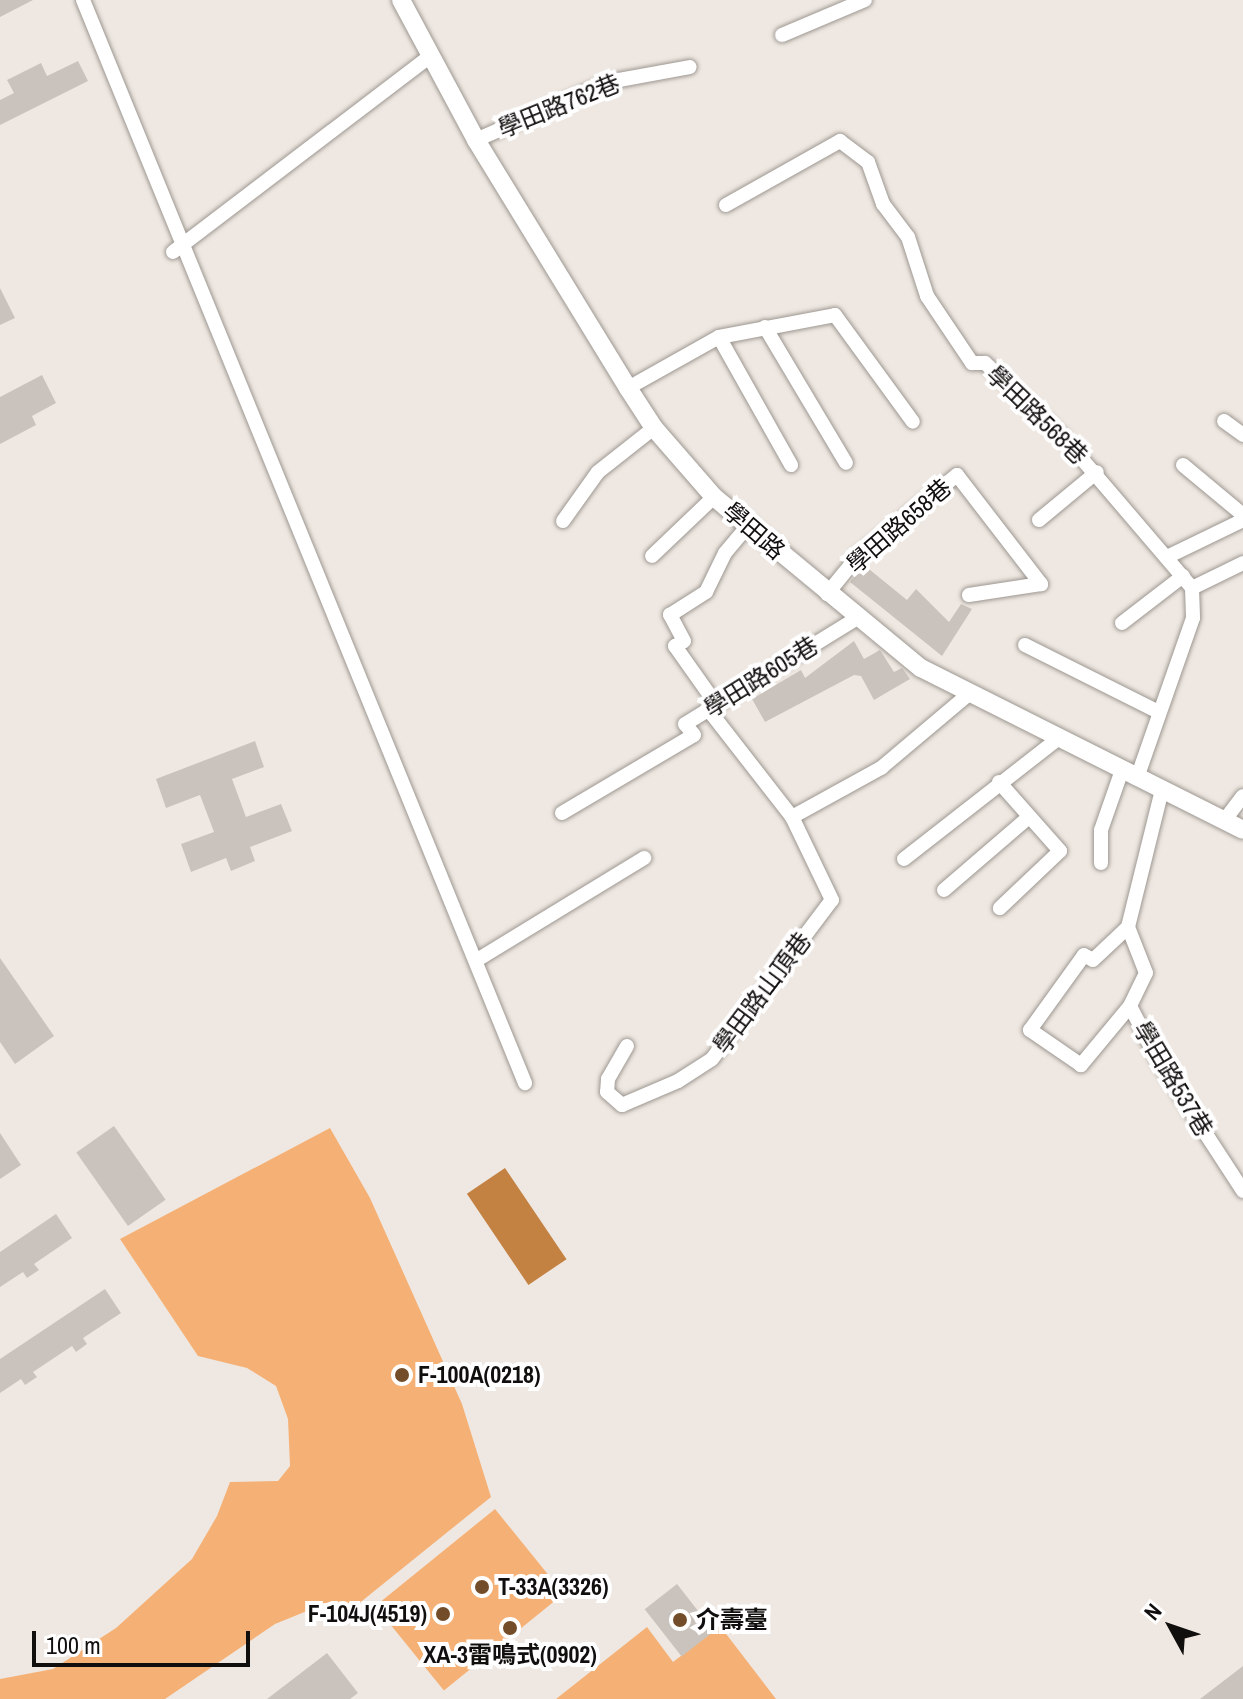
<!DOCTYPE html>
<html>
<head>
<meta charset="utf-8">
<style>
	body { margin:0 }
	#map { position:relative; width:1243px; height:1699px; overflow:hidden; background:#efe8e2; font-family:"Archivo Narrow","Noto Sans TC",sans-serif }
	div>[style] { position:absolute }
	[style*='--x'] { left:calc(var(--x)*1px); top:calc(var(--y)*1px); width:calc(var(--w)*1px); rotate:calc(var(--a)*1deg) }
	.green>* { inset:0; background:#f5b175; transform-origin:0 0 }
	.water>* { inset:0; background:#c38142; transform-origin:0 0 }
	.building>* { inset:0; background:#cac3bd; transform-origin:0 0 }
	.roads { filter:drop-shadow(0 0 2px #9d9791) drop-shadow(0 0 2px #9d9791) }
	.minor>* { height:14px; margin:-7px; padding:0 7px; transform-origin:7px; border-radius:7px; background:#fff }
	.major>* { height:18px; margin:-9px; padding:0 9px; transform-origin:9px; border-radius:9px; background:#fff }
	.dots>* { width:22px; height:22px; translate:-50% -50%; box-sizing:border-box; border:4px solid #fff; border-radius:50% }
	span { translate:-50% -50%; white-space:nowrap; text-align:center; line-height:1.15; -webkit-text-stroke:8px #fff; paint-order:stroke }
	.street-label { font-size:24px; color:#110f0d }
	.poi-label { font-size:24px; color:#110f0d; font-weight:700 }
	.left { translate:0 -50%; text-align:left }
	.right { translate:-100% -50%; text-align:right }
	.north { position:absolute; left:1131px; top:1587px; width:80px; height:80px; -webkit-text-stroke:6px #fff; paint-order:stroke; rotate:310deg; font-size:22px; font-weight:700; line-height:32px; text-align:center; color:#110f0d }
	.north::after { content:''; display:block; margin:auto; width:28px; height:36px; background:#110f0d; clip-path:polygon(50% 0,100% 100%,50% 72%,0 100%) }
	.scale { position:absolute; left:32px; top:1631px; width:218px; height:36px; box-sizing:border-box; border:4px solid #110f0d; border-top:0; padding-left:10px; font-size:24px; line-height:28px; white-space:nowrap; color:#110f0d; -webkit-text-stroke:6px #fff; paint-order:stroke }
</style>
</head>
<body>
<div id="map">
	<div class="green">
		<div style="clip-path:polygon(330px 1128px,370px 1198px,462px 1404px,491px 1497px,357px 1605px,329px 1602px,275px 1624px,165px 1699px,0 1699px,0 1679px,53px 1669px,116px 1628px,192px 1559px,217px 1516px,230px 1482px,278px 1481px,290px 1466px,288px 1419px,276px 1386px,247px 1368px,198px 1356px,120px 1239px)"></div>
		<div style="left:495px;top:1509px;width:109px;height:154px;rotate:51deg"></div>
		<div style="clip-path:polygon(720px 1626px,776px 1699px,556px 1699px,647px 1627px,673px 1662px)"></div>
	</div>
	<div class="water">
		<div style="left:505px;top:1168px;width:110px;height:46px;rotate:56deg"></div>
	</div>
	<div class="building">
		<div style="clip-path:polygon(0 0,33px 0,0 17px)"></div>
		<div style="clip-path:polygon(78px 61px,88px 81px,0 125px,0 100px,14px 93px,7px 80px,41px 63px,47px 76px)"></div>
		<div style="clip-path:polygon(0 288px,15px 318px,0 325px)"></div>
		<div style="clip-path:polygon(42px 375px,56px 403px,32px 416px,36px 425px,0 444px,0 397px)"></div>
		<div style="clip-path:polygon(864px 565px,907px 600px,916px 589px,949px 622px,961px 604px,972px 609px,942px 656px,850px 582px)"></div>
		<div style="clip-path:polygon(854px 641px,864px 659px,880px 650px,894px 672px,902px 668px,910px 679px,874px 700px,861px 676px,854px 675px,765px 722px,752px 699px,801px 670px,805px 678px)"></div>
		<div style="clip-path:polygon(255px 741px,264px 767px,232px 779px,246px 817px,281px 804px,292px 831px,250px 847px,255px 861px,231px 871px,226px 858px,191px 872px,181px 844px,214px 832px,200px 795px,166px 808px,156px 779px)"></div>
		<div style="clip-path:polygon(0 958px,54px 1036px,15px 1064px,0 1042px)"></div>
		<div style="left:114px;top:1126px;width:90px;height:46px;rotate:55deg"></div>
		<div style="clip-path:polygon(0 1133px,21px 1165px,0 1179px)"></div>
		<div style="clip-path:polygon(56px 1214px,72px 1238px,34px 1264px,39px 1270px,27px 1278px,23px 1272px,0 1287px,0 1252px)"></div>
		<div style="clip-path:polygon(105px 1289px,121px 1313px,83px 1338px,87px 1344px,76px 1352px,72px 1346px,33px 1372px,37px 1377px,25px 1385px,21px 1379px,0 1393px,0 1359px)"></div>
		<div style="left:677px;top:1584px;width:60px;height:41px;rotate:52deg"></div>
		<div style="clip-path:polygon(327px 1653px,358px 1693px,350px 1699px,267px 1699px)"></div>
		<div style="clip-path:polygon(1243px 1666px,1243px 1699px,1200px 1699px)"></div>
	</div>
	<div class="roads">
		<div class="minor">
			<div style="--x:83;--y:0;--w:1170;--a:67.8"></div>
			<div style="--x:782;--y:35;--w:90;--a:-22.9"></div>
			<div style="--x:476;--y:140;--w:144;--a:-23.7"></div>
			<div style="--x:608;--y:82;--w:83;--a:-10.4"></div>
			<div style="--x:726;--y:205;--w:131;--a:-29.3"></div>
			<div style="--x:840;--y:141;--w:35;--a:37"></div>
			<div style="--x:868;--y:162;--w:45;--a:70.3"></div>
			<div style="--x:883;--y:204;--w:41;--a:52.9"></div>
			<div style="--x:908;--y:237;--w:62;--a:72.1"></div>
			<div style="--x:927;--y:296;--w:81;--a:56.1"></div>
			<div style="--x:972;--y:363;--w:13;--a:0"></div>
			<div style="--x:985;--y:363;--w:109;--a:43.5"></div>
			<div style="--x:1064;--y:438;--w:197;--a:49.5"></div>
			<div style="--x:1192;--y:588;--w:30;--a:88"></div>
			<div style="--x:1193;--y:618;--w:170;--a:109.3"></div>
			<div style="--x:173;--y:252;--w:320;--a:-37.3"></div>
			<div style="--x:765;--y:327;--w:158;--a:59.2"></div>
			<div style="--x:719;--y:337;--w:147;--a:60.6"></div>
			<div style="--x:628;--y:388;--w:104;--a:-29.3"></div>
			<div style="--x:719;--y:337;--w:118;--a:-10.7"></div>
			<div style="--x:835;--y:315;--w:132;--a:53.9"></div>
			<div style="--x:1224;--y:421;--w:24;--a:36"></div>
			<div style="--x:1183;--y:465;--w:78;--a:39.8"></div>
			<div style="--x:1039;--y:520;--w:75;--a:-39.6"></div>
			<div style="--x:563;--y:521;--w:60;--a:-54.5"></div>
			<div style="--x:598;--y:472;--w:71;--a:-38.2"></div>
			<div style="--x:652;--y:556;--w:86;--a:-43.6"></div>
			<div style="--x:1169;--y:556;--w:82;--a:-25.9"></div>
			<div style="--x:1192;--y:588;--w:57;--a:-26.1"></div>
			<div style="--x:827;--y:594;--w:49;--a:-50.8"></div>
			<div style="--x:858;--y:556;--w:128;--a:-39.3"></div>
			<div style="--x:957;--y:475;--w:138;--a:52.4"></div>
			<div style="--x:1041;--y:584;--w:73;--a:171.3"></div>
			<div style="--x:1122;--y:623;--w:77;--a:-37.6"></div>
			<div style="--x:1025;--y:645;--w:150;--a:26.6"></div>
			<div style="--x:716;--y:704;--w:71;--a:-125.3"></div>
			<div style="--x:675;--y:646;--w:10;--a:-29"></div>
			<div style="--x:684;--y:641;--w:30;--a:-118"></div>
			<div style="--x:670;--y:615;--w:43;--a:-32.6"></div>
			<div style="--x:706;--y:592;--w:43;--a:-64"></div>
			<div style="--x:725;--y:553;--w:34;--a:-50"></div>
			<div style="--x:999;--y:782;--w:92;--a:48.5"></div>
			<div style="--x:1060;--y:851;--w:83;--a:136.5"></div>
			<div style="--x:562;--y:813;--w:153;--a:-30.6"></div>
			<div style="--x:694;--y:735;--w:14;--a:-129"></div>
			<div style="--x:685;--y:724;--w:201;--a:-31.6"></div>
			<div style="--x:792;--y:817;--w:102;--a:-28.8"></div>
			<div style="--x:881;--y:768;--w:115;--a:-40.1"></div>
			<div style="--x:1224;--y:821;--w:31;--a:-53"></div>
			<div style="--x:904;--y:859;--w:197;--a:-38"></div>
			<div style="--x:1101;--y:863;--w:33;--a:-90"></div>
			<div style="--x:1101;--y:830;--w:64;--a:-70.7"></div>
			<div style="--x:944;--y:890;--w:112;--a:-40.7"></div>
			<div style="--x:1128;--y:927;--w:49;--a:68.6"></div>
			<div style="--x:1146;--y:973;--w:37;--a:116"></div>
			<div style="--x:1130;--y:1006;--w:63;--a:62.6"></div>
			<div style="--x:1159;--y:1062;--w:154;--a:56.9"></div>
			<div style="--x:477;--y:960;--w:196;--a:-31.4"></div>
			<div style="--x:1130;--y:1006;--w:77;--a:129.7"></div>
			<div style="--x:1081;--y:1065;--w:62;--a:-145.5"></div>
			<div style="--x:1030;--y:1030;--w:92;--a:-54.2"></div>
			<div style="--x:1084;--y:955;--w:10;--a:29"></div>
			<div style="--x:1093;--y:960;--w:48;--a:-43.3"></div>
			<div style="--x:1128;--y:927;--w:141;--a:-76.1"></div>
			<div style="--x:627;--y:1046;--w:38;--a:120"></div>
			<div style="--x:608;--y:1079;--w:13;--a:94"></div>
			<div style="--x:607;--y:1092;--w:20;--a:41"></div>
			<div style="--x:622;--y:1105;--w:61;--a:-23.2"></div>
			<div style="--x:678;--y:1081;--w:40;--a:-32.9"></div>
			<div style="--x:712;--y:1059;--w:199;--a:-53"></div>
			<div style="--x:832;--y:900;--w:92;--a:-115.7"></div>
			<div style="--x:792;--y:817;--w:137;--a:-127.9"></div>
		</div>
		<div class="major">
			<div style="--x:401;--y:0;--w:159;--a:61.8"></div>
			<div style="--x:476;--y:140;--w:291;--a:58.5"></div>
			<div style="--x:628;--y:388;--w:48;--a:57"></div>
			<div style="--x:654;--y:428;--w:91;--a:49"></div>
			<div style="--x:714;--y:497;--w:268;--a:39.6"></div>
			<div style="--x:921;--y:668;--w:360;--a:26.7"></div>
		</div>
	</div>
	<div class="dots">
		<div style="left:402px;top:1375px;background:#734d2a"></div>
		<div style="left:482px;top:1587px;background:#734d2a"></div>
		<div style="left:443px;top:1614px;background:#734d2a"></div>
		<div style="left:680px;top:1620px;background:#734d2a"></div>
		<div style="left:510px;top:1628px;background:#734d2a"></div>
	</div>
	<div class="street-label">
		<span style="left:559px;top:106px;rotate:-22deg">學田路762巷</span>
		<span style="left:1037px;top:415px;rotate:44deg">學田路568巷</span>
		<span style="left:899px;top:526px;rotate:-41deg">學田路658巷</span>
		<span style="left:754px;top:531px;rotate:41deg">學田路</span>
		<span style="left:761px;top:677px;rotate:-32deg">學田路605巷</span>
		<span style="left:762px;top:993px;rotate:-53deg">學田路山頂巷</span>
		<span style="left:1173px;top:1079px;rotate:59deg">學田路537巷</span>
	</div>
	<div class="poi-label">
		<span class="left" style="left:418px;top:1375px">F-100A(0218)</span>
		<span class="left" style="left:498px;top:1587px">T-33A(3326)</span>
		<span class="right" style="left:427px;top:1614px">F-104J(4519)</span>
		<span class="left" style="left:696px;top:1620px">介壽臺</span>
		<span style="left:510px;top:1655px">XA-3雷鳴式(0902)</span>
	</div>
	<div class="north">N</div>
	<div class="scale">100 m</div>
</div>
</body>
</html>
